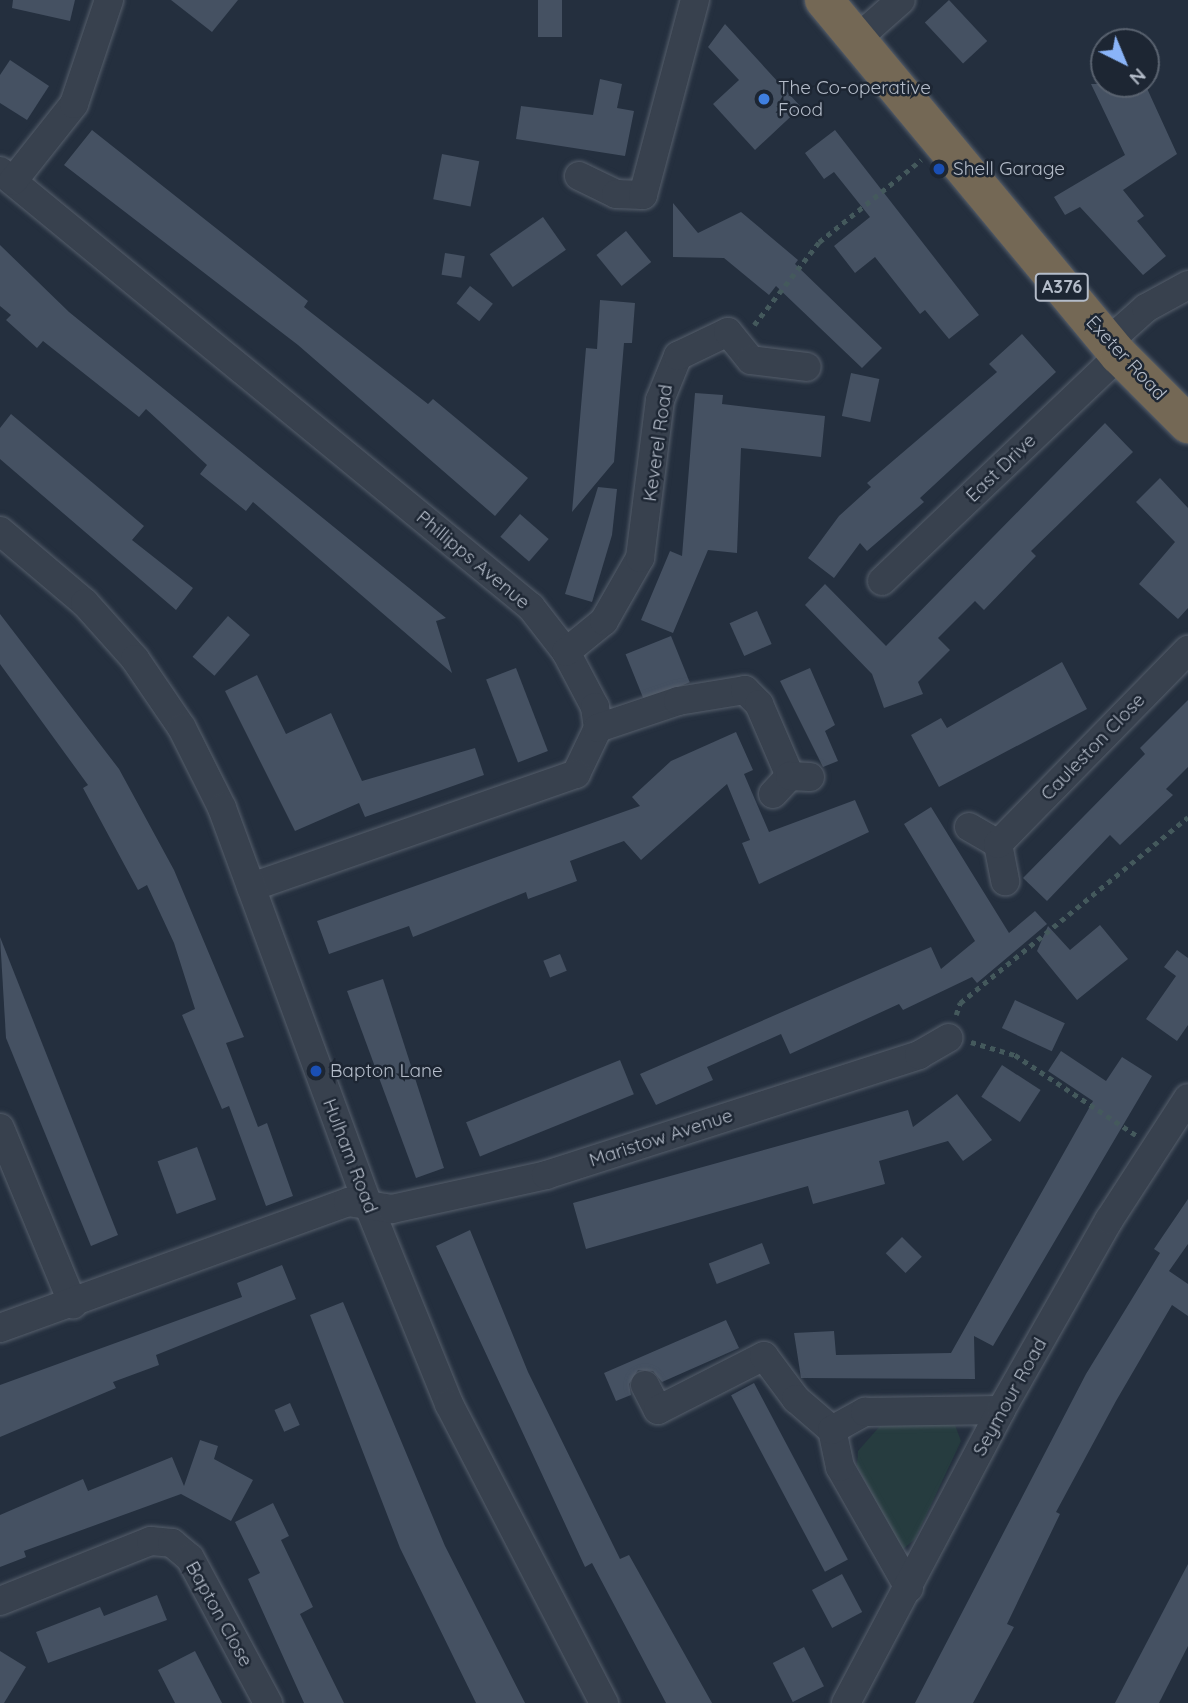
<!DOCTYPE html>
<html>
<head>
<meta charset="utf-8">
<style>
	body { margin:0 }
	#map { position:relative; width:1188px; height:1703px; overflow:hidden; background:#242f3e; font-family:Quicksand,sans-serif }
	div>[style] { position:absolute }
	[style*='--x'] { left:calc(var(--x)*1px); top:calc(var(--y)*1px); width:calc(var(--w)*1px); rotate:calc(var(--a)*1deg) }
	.green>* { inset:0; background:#263c3f }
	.building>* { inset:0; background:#455162; transform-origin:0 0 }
	.path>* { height:4.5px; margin-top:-2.25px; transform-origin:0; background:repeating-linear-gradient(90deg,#44595c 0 5px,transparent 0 10px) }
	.roads { filter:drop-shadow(0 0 2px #565f6c) drop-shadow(0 0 2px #565f6c) }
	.minor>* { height:28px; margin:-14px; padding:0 14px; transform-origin:14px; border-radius:14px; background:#38414e }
	.highway>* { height:38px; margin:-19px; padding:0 19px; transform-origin:19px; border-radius:19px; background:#746855 }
	.dots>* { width:19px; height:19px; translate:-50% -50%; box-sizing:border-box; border:4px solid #1d2633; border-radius:50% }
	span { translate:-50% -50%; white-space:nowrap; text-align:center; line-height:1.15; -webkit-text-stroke:5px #1d2633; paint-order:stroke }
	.shield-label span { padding:2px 5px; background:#1d2633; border:2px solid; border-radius:5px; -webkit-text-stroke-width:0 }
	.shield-label { font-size:18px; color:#b4bcc9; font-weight:700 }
	.poi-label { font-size:19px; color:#b4bcc9 }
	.left { translate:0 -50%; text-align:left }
	.street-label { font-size:19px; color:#b4bcc9 }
	.north { position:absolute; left:1090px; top:28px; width:70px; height:70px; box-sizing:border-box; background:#1d2633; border:2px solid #59626f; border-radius:50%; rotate:137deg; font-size:19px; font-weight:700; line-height:28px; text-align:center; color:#b4bcc9 }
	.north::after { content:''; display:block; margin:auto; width:24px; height:32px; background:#8ab4f8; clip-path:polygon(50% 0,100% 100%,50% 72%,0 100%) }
</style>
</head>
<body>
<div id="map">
	<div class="green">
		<div style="clip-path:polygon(934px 1424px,955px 1425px,961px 1441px,915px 1539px,902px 1550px,857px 1466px,858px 1451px,880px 1426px)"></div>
	</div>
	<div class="building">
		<div style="clip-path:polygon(13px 0,75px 0,70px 21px,12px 8px)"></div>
		<div style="clip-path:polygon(171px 0,238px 0,212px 32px)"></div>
		<div style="left:538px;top:0;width:24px;height:37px"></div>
		<div style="left:949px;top:0;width:56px;height:33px;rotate:47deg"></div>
		<div style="clip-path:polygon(725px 24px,801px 107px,755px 150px,713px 104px,739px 80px,708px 47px)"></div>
		<div style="clip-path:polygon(10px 60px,49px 86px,27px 120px,0 103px,0 75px)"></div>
		<div style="clip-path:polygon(600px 79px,622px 84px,617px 108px,634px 111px,625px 156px,516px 139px,521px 106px,593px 115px)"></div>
		<div style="clip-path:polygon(1091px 84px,1145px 84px,1177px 154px,1123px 190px,1144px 216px,1137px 221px,1166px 256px,1143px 275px,1080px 207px,1065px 215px,1054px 197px,1125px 155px)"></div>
		<div style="clip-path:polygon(92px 130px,308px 301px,304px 307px,428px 404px,433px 399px,528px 478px,495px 516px,298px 345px,64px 165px)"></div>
		<div style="clip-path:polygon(835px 130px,979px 315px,949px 339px,925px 310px,920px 314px,875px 257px,855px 273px,834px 246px,870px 217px,834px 172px,824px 179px,805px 153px)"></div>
		<div style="left:442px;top:154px;width:38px;height:46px;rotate:11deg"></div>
		<div style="clip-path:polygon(673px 203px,698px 233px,741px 212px,798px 260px,795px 264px,882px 348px,862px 368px,776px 286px,769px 295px,724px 258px,673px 257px)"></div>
		<div style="left:543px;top:217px;width:40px;height:65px;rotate:55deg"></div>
		<div style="left:626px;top:231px;width:40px;height:38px;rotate:51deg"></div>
		<div style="clip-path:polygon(0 245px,69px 312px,446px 618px,436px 621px,452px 673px,253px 502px,246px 511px,200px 474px,207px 465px,146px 409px,139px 417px,43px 341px,37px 348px,6px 320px,11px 315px,0 306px)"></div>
		<div style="left:445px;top:253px;width:20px;height:22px;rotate:9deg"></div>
		<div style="left:470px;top:286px;width:29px;height:22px;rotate:38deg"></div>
		<div style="clip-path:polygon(600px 300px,635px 303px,632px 343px,624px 343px,614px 462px,572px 512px,586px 348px,597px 349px)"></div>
		<div style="clip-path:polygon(1022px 334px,1056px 372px,920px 498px,924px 502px,867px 551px,860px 543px,834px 578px,808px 558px,839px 516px,871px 487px,867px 483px,997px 372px,989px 364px)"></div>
		<div style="left:851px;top:373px;width:29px;height:44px;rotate:12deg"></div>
		<div style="clip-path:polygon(695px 393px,723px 395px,722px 404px,825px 416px,821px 457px,741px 448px,737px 553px,708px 550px,673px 633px,641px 620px,670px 551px,682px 556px)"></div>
		<div style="clip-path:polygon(11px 414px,144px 526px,132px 540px,193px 588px,176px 610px,0 459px,0 428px)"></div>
		<div style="clip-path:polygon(1105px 423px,1133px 452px,1031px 551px,1036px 556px,984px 610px,975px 601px,938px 638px,950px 650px,918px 682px,923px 694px,884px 708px,872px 674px,805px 605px,825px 584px,886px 646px)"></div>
		<div style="clip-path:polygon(1160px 478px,1188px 508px,1188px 608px,1178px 619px,1139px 584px,1175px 542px,1136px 502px)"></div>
		<div style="clip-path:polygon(598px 487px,617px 489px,612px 535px,592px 602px,565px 594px)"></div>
		<div style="left:520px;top:514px;width:38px;height:30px;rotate:41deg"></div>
		<div style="left:757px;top:611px;width:36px;height:30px;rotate:66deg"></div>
		<div style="clip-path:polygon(0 614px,119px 769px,174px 870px,244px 1037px,226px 1043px,258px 1127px,267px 1123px,293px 1196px,266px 1206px,229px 1106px,222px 1109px,182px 1015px,195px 1009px,174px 943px,147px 885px,138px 890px,83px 788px,88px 785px,0 664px)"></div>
		<div style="left:228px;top:616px;width:29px;height:54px;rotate:41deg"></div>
		<div style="left:671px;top:636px;width:50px;height:49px;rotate:68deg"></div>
		<div style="clip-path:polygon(1062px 662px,1087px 709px,939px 787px,911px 735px,941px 718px,947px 728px)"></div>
		<div style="left:516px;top:668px;width:89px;height:32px;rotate:69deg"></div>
		<div style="clip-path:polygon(810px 668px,835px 725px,825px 731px,838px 761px,823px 767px,780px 681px)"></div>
		<div style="clip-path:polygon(257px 675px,286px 734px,331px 713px,362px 781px,475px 748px,484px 775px,365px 817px,359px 803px,295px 831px,225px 691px)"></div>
		<div style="clip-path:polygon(1188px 700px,1188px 767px,1166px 789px,1173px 795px,1120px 845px,1110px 835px,1047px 901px,1023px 878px,1145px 754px,1140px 748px)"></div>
		<div style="clip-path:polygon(736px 732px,753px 770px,744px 774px,769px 832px,855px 800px,869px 832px,759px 884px,742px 843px,750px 840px,727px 784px,641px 860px,624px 841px,570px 861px,577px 881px,528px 899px,526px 892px,413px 937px,409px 926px,329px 954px,317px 921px,640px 806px,632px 797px,671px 761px)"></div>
		<div style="clip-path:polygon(931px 807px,1009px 933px,1035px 911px,1047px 924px,977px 983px,972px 977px,903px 1010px,899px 1004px,790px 1054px,781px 1034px,707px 1067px,713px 1080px,656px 1105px,640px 1074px,931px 947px,941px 969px,975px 941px,904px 824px)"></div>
		<div style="clip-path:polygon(1100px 925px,1128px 959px,1077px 1000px,1037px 951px,1048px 926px,1070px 950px)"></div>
		<div style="clip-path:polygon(0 937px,118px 1235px,91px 1246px,6px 1038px)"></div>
		<div style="clip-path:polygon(1177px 950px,1188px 958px,1188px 1025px,1177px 1041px,1146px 1019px,1176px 976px,1164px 967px)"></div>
		<div style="left:560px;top:954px;width:18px;height:18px;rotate:68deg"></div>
		<div style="clip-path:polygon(383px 979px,444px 1168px,416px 1178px,347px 991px)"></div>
		<div style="left:1015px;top:1000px;width:55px;height:31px;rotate:25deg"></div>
		<div style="clip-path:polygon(1061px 1051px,1106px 1081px,1122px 1057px,1152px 1076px,993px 1346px,974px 1336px,975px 1379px,801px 1378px,794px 1333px,834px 1331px,836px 1355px,951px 1353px,1093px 1101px,1048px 1071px)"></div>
		<div style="left:620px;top:1060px;width:37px;height:166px;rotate:68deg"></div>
		<div style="left:1002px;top:1065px;width:46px;height:38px;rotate:33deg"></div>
		<div style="clip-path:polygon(957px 1094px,992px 1140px,963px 1161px,948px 1141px,879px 1161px,885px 1184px,813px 1204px,808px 1186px,586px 1249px,573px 1203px,908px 1110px,913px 1127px)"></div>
		<div style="left:197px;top:1147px;width:56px;height:42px;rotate:70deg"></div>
		<div style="clip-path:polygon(1188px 1199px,1188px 1244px,1169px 1271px,1188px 1284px,1188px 1316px,1172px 1305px,1116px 1401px,1056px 1512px,1060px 1514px,1007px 1624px,1014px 1627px,973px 1703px,915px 1703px,1086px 1374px,1160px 1253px,1154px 1249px)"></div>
		<div style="clip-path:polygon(470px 1230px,528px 1372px,620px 1559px,629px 1555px,712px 1703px,666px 1703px,592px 1563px,585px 1567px,436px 1246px)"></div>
		<div style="left:902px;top:1237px;width:28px;height:23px;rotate:45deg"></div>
		<div style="left:762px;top:1243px;width:22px;height:57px;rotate:69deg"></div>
		<div style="clip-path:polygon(282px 1265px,296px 1299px,156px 1355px,159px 1365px,113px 1382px,116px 1388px,0 1437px,0 1385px,242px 1297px,237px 1283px)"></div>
		<div style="clip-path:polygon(343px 1302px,445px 1546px,525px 1703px,476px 1703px,400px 1548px,310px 1315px)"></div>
		<div style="clip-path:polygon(726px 1320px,739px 1348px,662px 1382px,653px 1371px,638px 1370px,629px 1384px,631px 1395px,616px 1401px,604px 1373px)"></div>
		<div style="left:754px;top:1383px;width:200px;height:26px;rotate:62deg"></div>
		<div style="left:290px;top:1403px;width:24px;height:17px;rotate:66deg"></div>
		<div style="clip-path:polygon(200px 1440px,218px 1446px,214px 1459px,253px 1480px,231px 1521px,181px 1494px,24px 1551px,26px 1557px,0 1567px,0 1515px,83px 1479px,88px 1491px,172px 1457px,184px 1486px)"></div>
		<div style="clip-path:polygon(273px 1503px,289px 1536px,281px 1540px,313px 1607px,300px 1614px,344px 1703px,304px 1703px,248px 1579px,260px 1573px,235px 1522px)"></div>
		<div style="clip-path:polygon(1188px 1564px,1188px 1646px,1159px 1703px,1115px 1703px)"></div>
		<div style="left:842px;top:1574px;width:43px;height:34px;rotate:62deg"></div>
		<div style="clip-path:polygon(157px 1595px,167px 1620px,48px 1663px,36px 1632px,100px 1607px,104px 1616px)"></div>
		<div style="left:804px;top:1647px;width:44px;height:35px;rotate:63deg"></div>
		<div style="clip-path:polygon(0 1651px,26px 1667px,4px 1703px,0 1703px)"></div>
		<div style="clip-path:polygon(195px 1651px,222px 1703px,175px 1703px,158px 1670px)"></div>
	</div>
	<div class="path">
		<div style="--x:754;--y:325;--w:105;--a:-51.9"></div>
		<div style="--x:819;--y:242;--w:131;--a:-38.8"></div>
		<div style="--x:956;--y:1015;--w:13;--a:-72"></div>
		<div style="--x:960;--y:1003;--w:294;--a:-39.2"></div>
		<div style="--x:971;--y:1042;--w:46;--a:16.5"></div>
		<div style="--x:1015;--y:1055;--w:145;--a:33.5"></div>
	</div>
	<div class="roads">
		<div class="minor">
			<div style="--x:858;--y:38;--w:57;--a:-41.5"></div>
			<div style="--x:0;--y:171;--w:687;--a:39.39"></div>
			<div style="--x:531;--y:607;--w:57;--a:52.1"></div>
			<div style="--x:566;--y:652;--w:62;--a:62.2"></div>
			<div style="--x:595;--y:707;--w:21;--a:82"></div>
			<div style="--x:598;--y:728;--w:51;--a:115.6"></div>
			<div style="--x:576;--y:774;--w:344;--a:160.8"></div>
			<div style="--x:579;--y:176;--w:41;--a:25.9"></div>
			<div style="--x:616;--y:194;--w:27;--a:2"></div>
			<div style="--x:643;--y:195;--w:202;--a:-75.1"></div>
			<div style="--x:13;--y:181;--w:98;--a:-51.6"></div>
			<div style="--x:74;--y:104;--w:110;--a:-71.4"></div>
			<div style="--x:1108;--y:342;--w:51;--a:-41.8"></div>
			<div style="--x:1146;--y:308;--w:48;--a:-28.7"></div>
			<div style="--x:0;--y:531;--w:111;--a:40.3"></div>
			<div style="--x:85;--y:603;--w:75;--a:48.2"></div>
			<div style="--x:135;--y:659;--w:83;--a:55.7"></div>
			<div style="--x:182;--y:728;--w:89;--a:63.4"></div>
			<div style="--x:222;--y:808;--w:420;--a:69.8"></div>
			<div style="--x:367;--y:1202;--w:218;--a:67.9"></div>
			<div style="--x:449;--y:1404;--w:337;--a:62.6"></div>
			<div style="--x:882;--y:581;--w:327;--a:-43.6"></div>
			<div style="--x:566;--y:652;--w:49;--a:-39.2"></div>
			<div style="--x:604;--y:621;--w:73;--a:-60.3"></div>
			<div style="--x:640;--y:558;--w:159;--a:-82.8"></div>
			<div style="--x:660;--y:400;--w:48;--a:-67.8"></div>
			<div style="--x:678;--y:356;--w:55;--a:-25.6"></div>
			<div style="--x:728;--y:332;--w:36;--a:51"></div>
			<div style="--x:751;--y:360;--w:56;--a:7.1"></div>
			<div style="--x:598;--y:728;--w:84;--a:-18.6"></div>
			<div style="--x:678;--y:701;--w:68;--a:-9.3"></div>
			<div style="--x:745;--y:690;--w:20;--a:45"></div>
			<div style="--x:759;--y:704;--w:78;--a:66.7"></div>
			<div style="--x:773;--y:794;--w:25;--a:-47"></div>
			<div style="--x:790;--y:776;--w:20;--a:3"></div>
			<div style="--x:969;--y:827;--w:34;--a:30"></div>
			<div style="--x:998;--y:844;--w:38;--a:79"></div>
			<div style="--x:998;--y:844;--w:272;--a:-45.6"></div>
			<div style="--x:0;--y:1128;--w:191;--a:67.5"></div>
			<div style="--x:0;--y:1328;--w:370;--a:-19.9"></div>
			<div style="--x:348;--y:1202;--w:45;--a:9"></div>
			<div style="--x:392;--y:1209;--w:158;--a:-12.4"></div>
			<div style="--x:546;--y:1175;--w:392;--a:-17.8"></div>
			<div style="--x:919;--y:1055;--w:34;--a:-30"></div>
			<div style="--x:645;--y:1385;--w:28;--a:63"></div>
			<div style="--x:658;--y:1410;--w:119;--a:-27"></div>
			<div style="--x:764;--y:1356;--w:54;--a:53.3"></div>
			<div style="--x:796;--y:1399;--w:48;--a:40.7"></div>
			<div style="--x:909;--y:1588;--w:139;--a:-119.7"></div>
			<div style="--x:840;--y:1467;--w:38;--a:-102"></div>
			<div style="--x:832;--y:1430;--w:38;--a:-29"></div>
			<div style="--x:865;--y:1412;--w:136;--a:-0.8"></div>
			<div style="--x:0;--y:1601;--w:162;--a:-21.7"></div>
			<div style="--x:151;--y:1541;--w:21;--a:5"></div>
			<div style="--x:172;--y:1543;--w:23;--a:40"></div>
			<div style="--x:190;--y:1558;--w:165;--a:61.7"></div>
			<div style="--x:846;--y:1703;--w:331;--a:-62.1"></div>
			<div style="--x:1001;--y:1410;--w:219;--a:-60.4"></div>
			<div style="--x:1109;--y:1220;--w:145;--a:-57.1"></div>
		</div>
		<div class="highway">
			<div style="--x:824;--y:0;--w:462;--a:50.3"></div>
			<div style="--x:1119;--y:355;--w:98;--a:45"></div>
		</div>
	</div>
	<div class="dots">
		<div style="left:764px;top:99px;background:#3f7fe0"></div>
		<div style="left:939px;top:169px;background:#1a4fb4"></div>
		<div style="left:316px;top:1071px;background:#1a4fb4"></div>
	</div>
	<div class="shield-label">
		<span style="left:1062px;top:287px">A376</span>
	</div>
	<div class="poi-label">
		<span class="left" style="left:778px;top:99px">The Co-operative<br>Food</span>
		<span class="left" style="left:953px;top:169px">Shell Garage</span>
		<span class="left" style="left:330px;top:1071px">Bapton Lane</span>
	</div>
	<div class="street-label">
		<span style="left:1126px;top:358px;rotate:47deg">Exeter Road</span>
		<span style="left:658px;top:443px;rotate:-82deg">Keverel Road</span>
		<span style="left:1001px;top:468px;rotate:-44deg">East Drive</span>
		<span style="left:473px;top:560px;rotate:40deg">Phillipps Avenue</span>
		<span style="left:1093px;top:747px;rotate:-46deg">Cauleston Close</span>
		<span style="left:661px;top:1138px;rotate:-18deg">Maristow Avenue</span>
		<span style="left:350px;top:1156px;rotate:69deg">Hulham Road</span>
		<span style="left:1010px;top:1397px;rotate:-61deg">Seymour Road</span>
		<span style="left:219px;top:1614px;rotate:61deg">Bapton Close</span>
	</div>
	<div class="north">N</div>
</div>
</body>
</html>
